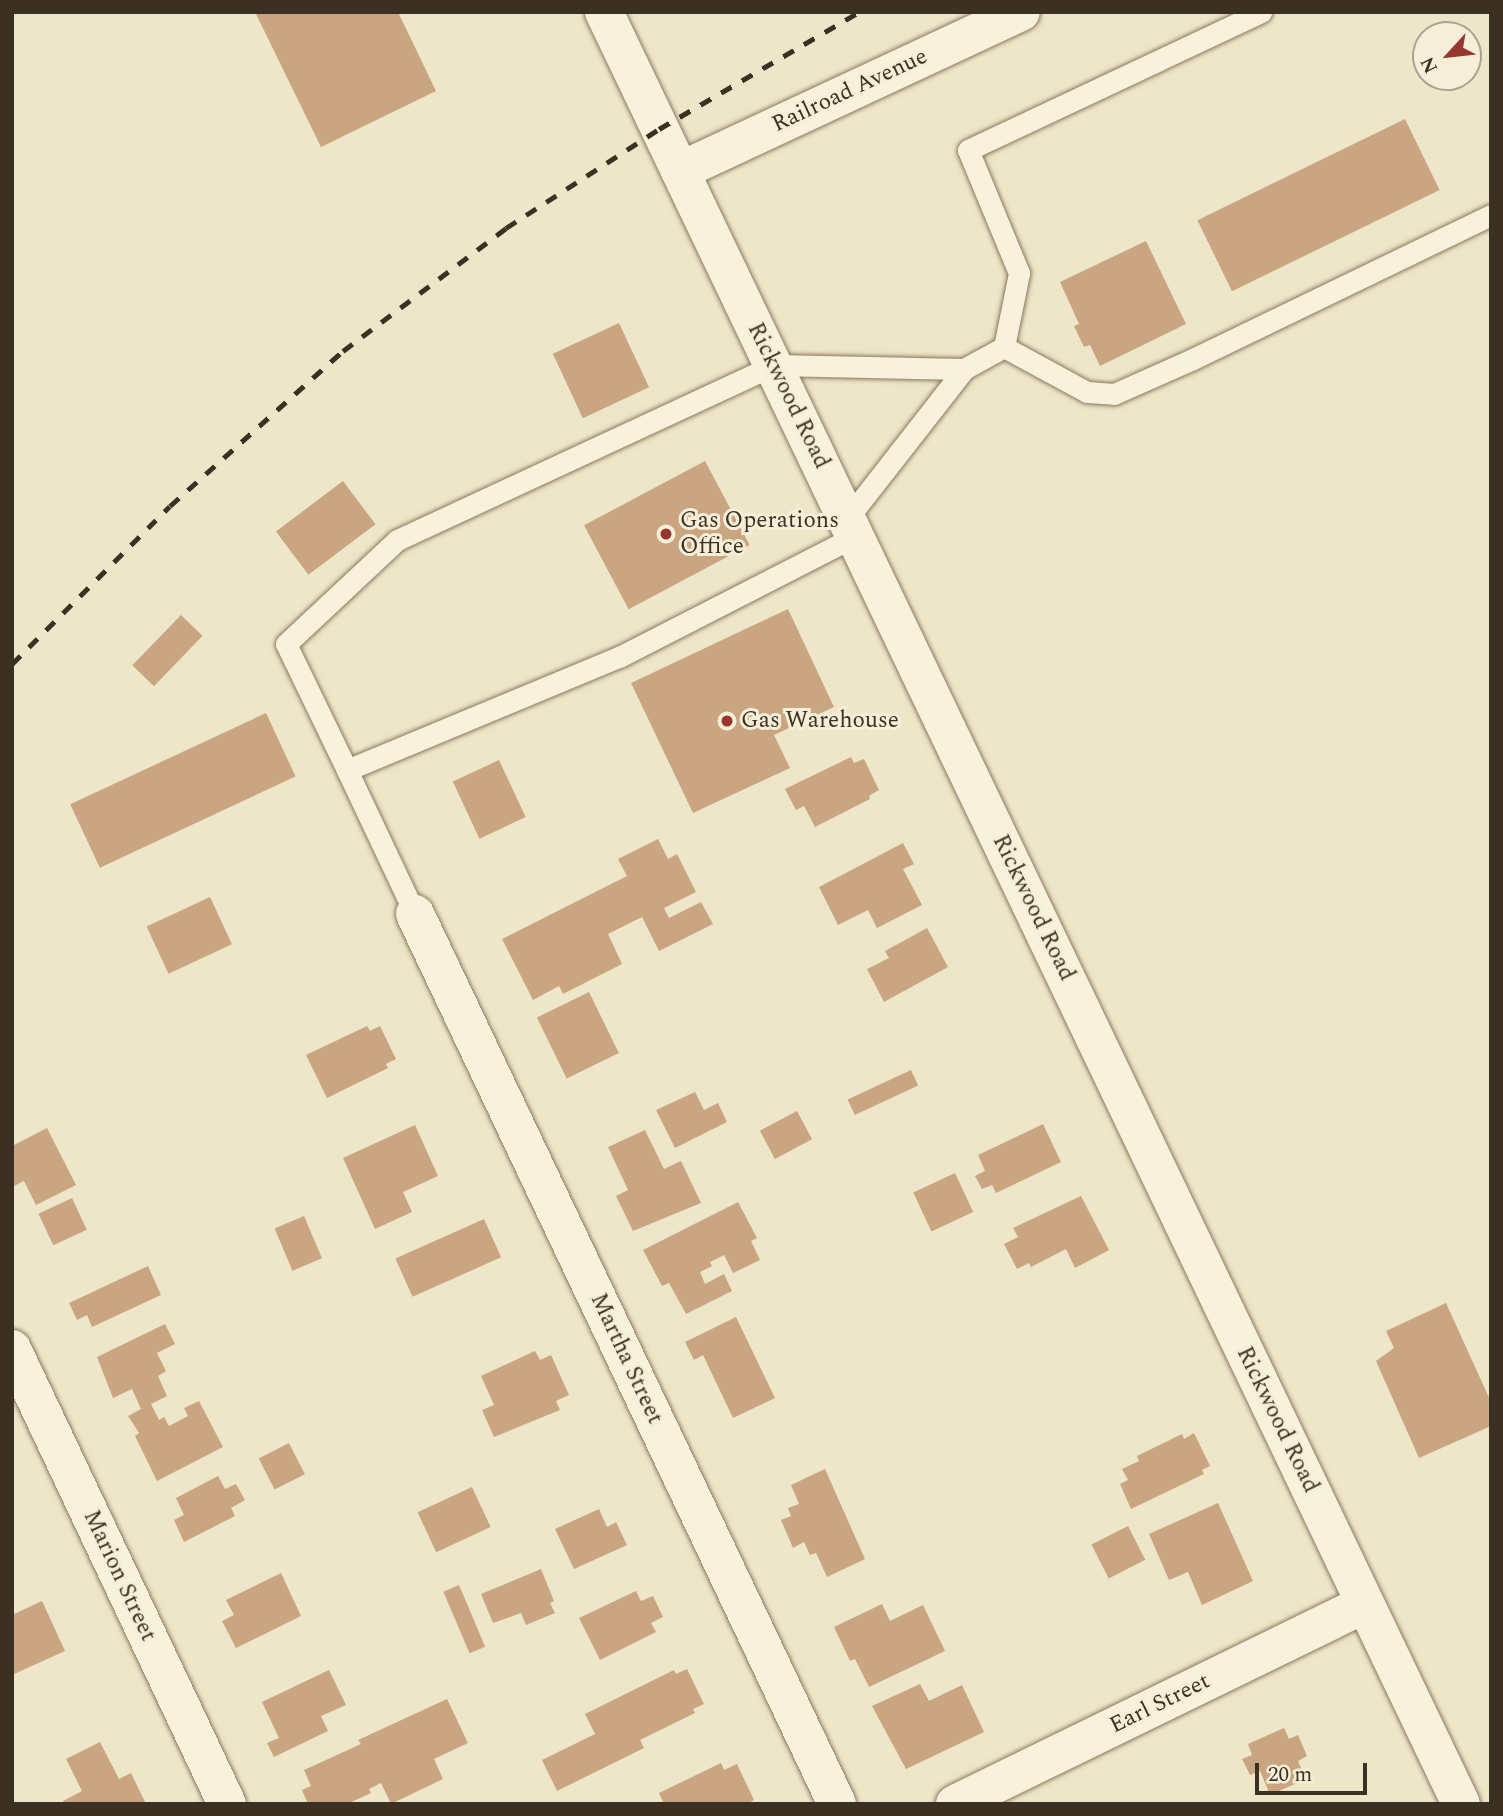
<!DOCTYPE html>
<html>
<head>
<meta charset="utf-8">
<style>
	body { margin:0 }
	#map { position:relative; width:1503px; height:1816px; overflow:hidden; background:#eee6c9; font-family:Spectral,serif }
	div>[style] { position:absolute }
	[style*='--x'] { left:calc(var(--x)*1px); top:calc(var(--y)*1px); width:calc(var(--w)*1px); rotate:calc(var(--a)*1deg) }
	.building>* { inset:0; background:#caa581; transform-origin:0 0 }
	.roads { filter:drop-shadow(0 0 2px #8a795e) drop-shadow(0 0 2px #8a795e) }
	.lane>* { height:21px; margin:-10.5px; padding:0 10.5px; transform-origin:10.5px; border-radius:10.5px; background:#f8f2dd }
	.street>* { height:38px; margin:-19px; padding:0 19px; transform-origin:19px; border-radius:19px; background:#f8f2dd }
	.secondary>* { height:38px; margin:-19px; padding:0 19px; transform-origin:19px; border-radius:19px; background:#f8f2dd }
	.rail>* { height:5px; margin-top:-2.5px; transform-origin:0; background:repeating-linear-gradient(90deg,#3b3021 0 12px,transparent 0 24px) }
	.dots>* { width:19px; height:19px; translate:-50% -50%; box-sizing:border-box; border:4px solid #f5efd9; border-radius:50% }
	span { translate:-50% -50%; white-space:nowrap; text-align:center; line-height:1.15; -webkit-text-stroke:6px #f5efd9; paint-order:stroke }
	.street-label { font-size:23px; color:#3b3021 }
	.poi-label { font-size:23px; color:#3b3021 }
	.left { translate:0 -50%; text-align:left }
	.frame { position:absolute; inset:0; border:14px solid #3b3021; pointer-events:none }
	.north { position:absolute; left:1412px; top:21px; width:70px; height:70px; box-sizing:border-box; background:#f5efd9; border:2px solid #aba38f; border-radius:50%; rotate:243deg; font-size:19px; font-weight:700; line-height:28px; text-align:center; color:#3b3021 }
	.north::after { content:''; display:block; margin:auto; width:24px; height:32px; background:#973730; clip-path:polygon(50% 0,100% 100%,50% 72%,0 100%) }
	.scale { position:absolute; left:1255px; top:1763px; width:112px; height:32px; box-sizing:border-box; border:4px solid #3b3021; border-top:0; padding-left:9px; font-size:21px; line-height:24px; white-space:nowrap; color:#3b3021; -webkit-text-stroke:5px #f5efd9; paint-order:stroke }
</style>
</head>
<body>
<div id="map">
	<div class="building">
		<div style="clip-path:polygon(255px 12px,398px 12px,436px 91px,321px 147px)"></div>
		<div style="left:1405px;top:119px;width:79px;height:231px;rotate:64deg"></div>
		<div style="clip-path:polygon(1146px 241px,1186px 324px,1100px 366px,1090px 345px,1084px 347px,1074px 326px,1079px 324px,1060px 282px)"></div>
		<div style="left:619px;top:323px;width:71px;height:73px;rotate:65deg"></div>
		<div style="left:705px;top:461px;width:95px;height:137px;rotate:62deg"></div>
		<div style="left:343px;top:481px;width:54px;height:84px;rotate:53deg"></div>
		<div style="clip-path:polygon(788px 609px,834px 707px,774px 735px,790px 768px,693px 813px,631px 683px)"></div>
		<div style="left:181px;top:615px;width:30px;height:70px;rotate:44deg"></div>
		<div style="left:266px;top:713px;width:70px;height:216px;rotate:65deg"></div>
		<div style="clip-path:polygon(851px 757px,854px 763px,864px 759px,879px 790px,869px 796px,870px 799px,815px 827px,804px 806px,796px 810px,785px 789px)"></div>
		<div style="left:499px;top:760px;width:63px;height:51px;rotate:65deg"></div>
		<div style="clip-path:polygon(658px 839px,668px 859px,677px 854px,696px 892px,664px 908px,669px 918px,701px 902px,713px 924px,659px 951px,642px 917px,608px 934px,622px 964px,563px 994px,559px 986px,533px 1000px,502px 939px,627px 876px,618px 859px)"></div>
		<div style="clip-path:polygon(903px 843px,914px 864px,903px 869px,922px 905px,877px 928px,868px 910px,838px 925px,819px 887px)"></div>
		<div style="left:210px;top:897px;width:52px;height:70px;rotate:65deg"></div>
		<div style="clip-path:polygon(927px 928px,948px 967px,884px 1002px,867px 969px,889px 958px,885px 951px)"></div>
		<div style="left:589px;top:992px;width:68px;height:58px;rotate:64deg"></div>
		<div style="clip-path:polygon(367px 1026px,370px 1031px,380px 1026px,396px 1059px,386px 1064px,388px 1068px,327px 1098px,306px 1055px)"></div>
		<div style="left:911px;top:1070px;width:17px;height:70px;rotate:65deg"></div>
		<div style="clip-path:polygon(695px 1092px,704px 1110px,718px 1103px,727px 1122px,675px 1148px,656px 1110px)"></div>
		<div style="left:797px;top:1111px;width:32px;height:42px;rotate:62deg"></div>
		<div style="clip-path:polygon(1043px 1124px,1061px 1162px,996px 1193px,992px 1185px,982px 1189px,975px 1176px,985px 1171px,978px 1155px)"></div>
		<div style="clip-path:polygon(415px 1125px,438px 1176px,403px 1192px,412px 1212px,375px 1229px,343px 1158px)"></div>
		<div style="clip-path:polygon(47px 1128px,76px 1185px,36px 1205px,24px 1181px,12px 1187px,12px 1146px)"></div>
		<div style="clip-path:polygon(645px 1130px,664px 1169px,681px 1161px,701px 1203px,633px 1231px,616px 1196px,628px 1190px,608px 1147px)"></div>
		<div style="left:955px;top:1173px;width:43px;height:46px;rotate:65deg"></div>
		<div style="clip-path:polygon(1081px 1196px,1109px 1250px,1075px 1268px,1066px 1249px,1031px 1267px,1029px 1263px,1017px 1269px,1004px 1244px,1018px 1237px,1013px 1228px)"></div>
		<div style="left:72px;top:1198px;width:35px;height:37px;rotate:65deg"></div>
		<div style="clip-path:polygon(738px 1202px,757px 1238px,751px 1241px,760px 1260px,733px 1273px,724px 1255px,710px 1262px,712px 1266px,700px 1272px,705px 1284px,724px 1274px,732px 1291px,686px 1314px,669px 1283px,662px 1286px,643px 1250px)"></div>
		<div style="left:304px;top:1216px;width:46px;height:32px;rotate:67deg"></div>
		<div style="left:484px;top:1219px;width:42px;height:97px;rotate:66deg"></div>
		<div style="clip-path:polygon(148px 1266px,161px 1295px,92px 1327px,87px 1315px,77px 1320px,69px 1303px)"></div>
		<div style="clip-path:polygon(1446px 1303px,1491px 1402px,1491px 1426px,1419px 1458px,1376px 1361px,1394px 1348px,1386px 1331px)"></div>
		<div style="clip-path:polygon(736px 1317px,775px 1398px,733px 1418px,703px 1355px,694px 1360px,685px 1342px)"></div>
		<div style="clip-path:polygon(165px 1324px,175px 1344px,157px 1353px,166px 1371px,158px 1376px,167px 1396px,151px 1404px,159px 1420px,164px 1417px,169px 1426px,188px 1416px,184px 1408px,199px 1401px,223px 1447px,157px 1481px,135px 1436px,139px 1433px,128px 1416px,141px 1409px,132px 1389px,113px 1398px,97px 1357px)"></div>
		<div style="clip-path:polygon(535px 1351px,540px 1360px,551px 1355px,569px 1395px,556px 1401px,560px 1410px,494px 1437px,482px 1410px,494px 1405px,481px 1376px)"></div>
		<div style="clip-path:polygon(1194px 1433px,1210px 1466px,1202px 1470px,1204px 1474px,1131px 1509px,1120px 1484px,1128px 1480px,1122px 1469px,1139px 1461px,1137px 1456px,1182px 1434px,1184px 1439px)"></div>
		<div style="left:289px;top:1443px;width:35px;height:34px;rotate:63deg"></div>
		<div style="clip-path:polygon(825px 1469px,865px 1559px,827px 1577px,816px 1553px,810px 1555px,804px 1542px,793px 1548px,781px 1520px,791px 1516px,788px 1508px,799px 1504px,791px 1485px)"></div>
		<div style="clip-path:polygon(218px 1476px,225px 1489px,236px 1484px,245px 1500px,231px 1508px,235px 1516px,184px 1542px,174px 1520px,184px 1515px,176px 1498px)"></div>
		<div style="left:472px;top:1487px;width:44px;height:60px;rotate:65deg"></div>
		<div style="clip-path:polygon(1218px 1503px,1253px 1581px,1202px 1605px,1188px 1572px,1169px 1580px,1149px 1534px)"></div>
		<div style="clip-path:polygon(599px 1509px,607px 1527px,616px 1522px,627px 1545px,574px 1569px,555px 1529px)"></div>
		<div style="left:1128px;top:1526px;width:38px;height:41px;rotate:63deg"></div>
		<div style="clip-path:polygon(541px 1569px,554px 1601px,550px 1603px,555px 1613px,526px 1625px,521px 1613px,493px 1623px,481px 1594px)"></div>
		<div style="clip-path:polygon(281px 1573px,301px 1616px,236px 1648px,222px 1621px,234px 1615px,226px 1600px)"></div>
		<div style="left:459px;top:1585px;width:67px;height:17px;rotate:67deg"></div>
		<div style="clip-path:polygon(636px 1591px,641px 1601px,653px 1596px,663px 1617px,651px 1623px,656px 1632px,600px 1660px,579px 1618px)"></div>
		<div style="clip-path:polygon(42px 1601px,65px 1651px,12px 1675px,12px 1615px)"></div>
		<div style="clip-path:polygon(882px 1604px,890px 1621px,923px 1605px,945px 1651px,869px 1687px,855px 1659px,850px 1661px,834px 1627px)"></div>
		<div style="clip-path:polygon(687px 1669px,704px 1704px,693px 1709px,695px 1713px,640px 1740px,644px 1748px,557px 1791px,542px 1760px,595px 1734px,585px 1714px,674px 1670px,676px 1674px)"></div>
		<div style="clip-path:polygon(329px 1670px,346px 1705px,321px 1716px,328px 1731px,274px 1757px,267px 1743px,279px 1738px,262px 1702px)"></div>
		<div style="clip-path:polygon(920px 1684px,929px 1701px,962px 1685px,984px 1732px,906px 1769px,872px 1706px)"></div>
		<div style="clip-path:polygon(447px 1699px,468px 1743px,434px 1759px,443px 1779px,391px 1804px,381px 1783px,369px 1789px,371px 1793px,347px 1804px,308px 1804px,302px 1790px,311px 1786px,304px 1770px,361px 1744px,358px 1740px)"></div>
		<div style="clip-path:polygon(1284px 1728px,1289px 1739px,1298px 1735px,1307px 1756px,1298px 1761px,1306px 1779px,1270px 1795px,1260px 1771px,1250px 1775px,1242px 1759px,1252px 1755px,1248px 1744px)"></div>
		<div style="clip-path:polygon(100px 1742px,119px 1779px,131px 1773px,146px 1804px,64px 1804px,63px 1801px,82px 1791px,66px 1759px)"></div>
		<div style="clip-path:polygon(721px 1763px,724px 1770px,737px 1764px,754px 1800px,747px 1804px,664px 1804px,659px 1793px)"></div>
	</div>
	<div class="roads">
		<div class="lane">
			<div style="--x:1004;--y:347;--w:94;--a:28.5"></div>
			<div style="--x:1087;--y:392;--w:27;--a:4"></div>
			<div style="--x:1114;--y:394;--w:86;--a:-23.9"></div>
			<div style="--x:1193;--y:359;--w:331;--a:-25.8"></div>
			<div style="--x:1004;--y:347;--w:76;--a:-78.5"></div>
			<div style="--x:1019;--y:273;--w:133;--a:-112.5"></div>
			<div style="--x:968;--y:150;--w:324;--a:-25.2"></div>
			<div style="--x:847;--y:519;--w:190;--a:-52"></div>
			<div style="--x:964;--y:369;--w:46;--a:-28.8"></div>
			<div style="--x:347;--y:770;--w:140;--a:-115.8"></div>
			<div style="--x:286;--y:644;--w:152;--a:-43.1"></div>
			<div style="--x:397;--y:540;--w:416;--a:-24.9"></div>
			<div style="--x:774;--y:365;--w:190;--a:1.2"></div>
			<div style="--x:415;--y:914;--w:159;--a:-115.3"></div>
			<div style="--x:347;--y:770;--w:295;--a:-22.6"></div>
			<div style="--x:619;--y:657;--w:265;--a:-27.1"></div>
		</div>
		<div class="street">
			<div style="--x:680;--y:171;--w:376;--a:-25"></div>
			<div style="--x:415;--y:914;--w:985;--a:64.63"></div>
			<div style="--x:12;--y:1349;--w:503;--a:64.71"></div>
			<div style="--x:955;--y:1804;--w:456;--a:-26"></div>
		</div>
		<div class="secondary">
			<div style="--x:604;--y:12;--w:1986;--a:64.44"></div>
		</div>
	</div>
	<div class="rail">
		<div style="--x:12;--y:664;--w:223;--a:-45"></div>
		<div style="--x:170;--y:506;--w:232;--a:-41.9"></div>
		<div style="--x:343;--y:351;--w:204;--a:-37"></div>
		<div style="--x:506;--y:228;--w:182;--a:-32.9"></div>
		<div style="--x:659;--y:129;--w:232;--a:-30.3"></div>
	</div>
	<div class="dots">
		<div style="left:666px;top:534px;background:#973730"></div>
		<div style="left:727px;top:721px;background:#973730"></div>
	</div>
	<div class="street-label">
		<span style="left:850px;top:91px;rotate:-25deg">Railroad Avenue</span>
		<span style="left:788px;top:396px;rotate:64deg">Rickwood Road</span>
		<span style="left:1033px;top:908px;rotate:64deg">Rickwood Road</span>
		<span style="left:626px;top:1359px;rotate:65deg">Martha Street</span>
		<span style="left:1277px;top:1420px;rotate:64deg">Rickwood Road</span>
		<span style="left:119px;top:1576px;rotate:65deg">Marion Street</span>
		<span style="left:1160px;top:1704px;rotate:-26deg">Earl Street</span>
	</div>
	<div class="poi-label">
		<span class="left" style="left:680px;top:534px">Gas Operations<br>Office</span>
		<span class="left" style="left:741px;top:721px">Gas Warehouse</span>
	</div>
	<div class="frame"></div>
	<div class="north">N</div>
	<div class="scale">20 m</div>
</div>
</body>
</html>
